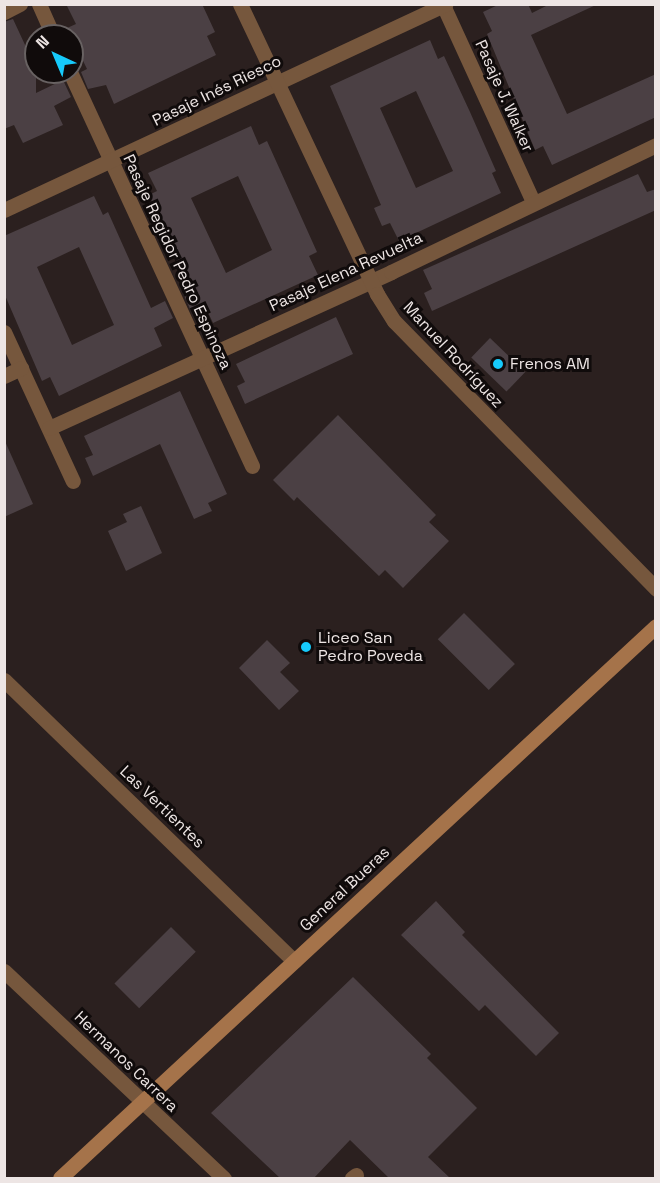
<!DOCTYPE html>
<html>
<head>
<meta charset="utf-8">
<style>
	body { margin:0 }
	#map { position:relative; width:660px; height:1183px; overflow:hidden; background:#2b201f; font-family:"Space Grotesk",sans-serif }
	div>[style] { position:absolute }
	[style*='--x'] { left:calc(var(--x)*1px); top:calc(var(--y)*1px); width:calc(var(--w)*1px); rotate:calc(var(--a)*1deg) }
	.building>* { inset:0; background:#4b4044; transform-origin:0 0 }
	.minor>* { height:15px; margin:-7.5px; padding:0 7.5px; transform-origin:7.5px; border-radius:7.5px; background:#76573d }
	.tertiary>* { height:15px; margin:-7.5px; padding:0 7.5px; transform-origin:7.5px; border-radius:7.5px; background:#76573d }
	.secondary>* { height:15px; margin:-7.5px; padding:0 7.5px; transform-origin:7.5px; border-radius:7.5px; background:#a5734a }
	.dots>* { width:16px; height:16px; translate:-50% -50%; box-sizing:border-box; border:3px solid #100b0b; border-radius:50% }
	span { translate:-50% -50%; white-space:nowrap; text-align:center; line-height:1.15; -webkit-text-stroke:6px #100b0b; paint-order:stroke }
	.street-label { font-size:16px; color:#ede5e4 }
	.poi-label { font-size:16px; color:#ede5e4 }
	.left { translate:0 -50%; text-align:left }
	.frame { position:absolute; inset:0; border:6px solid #ede5e4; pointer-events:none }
	.north { position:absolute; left:24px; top:24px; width:60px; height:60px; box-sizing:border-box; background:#100b0b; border:2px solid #686262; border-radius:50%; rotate:316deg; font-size:16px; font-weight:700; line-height:24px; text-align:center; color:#ede5e4 }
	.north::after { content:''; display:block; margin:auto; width:21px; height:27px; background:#16cafb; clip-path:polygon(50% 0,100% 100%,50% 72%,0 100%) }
</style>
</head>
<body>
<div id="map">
	<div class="building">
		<div style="clip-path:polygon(66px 4px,202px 4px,215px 32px,207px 36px,216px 55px,114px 104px,106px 85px,88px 89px,81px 72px,87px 69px,67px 28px,76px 24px)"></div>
		<div style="clip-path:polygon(500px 4px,528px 4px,532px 13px,550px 4px,598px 4px,531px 35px,567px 114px,656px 74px,656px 117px,552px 165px,543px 146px,535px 150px,487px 34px,492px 31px,483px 12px)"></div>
		<div style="clip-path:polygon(13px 19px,26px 47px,36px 42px,36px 93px,63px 80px,71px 97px,54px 106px,63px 125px,23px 143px,14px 125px,4px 129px,4px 22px)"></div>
		<div style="clip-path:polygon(evenodd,430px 40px,438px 59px,444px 56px,470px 112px,496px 171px,492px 173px,501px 193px,399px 241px,390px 223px,382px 226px,374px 208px,381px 205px,330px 86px,430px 40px,416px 91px,453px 171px,416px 188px,380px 108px,416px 91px)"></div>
		<div style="clip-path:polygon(evenodd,251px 126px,259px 145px,267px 141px,317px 252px,309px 256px,318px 275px,213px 323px,204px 304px,190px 309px,183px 293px,189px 290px,149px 195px,157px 191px,148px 173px,251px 126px,238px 176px,272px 250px,226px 273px,191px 198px,238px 176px)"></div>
		<div style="clip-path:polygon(638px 174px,647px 192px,656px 189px,656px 210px,432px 311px,424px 293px,432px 289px,423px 270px)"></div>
		<div style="clip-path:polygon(evenodd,94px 196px,103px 215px,108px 212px,151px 308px,165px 301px,173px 318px,154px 328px,162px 346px,59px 396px,50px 377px,42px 381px,4px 293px,4px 236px,94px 196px,79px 247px,114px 325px,72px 345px,37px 267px,79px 247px)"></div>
		<div style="clip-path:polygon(336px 317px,353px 354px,245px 404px,237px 386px,245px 382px,236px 364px)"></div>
		<div style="left:490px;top:338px;width:49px;height:27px;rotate:44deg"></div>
		<div style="clip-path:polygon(180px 391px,227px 494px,208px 503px,212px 511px,194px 519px,160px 444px,93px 476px,85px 458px,93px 455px,84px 436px)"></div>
		<div style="clip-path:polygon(338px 415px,436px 515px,429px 522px,449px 541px,403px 588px,385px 570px,379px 576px,297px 497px,294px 501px,273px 480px)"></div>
		<div style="clip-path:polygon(4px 439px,33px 504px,4px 517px)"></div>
		<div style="clip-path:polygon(141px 506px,162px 553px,126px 571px,108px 531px,127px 522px,123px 514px)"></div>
		<div style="left:464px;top:613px;width:72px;height:37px;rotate:45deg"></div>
		<div style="clip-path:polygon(267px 640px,290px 663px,280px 672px,299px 691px,279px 710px,239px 668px)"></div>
		<div style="clip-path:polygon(436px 901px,465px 932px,462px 935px,559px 1033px,536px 1056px,485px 1005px,479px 1011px,401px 935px)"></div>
		<div style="left:171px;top:927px;width:35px;height:80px;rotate:45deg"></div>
		<div style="clip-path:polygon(353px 977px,431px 1054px,427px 1058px,477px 1108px,428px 1157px,451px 1179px,390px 1179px,350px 1140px,313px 1179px,281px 1179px,211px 1113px)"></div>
	</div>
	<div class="minor">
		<div style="--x:39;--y:4;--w:35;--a:66"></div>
		<div style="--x:443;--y:5;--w:217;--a:65.4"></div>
		<div style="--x:4;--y:12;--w:18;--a:-27"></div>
		<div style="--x:70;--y:72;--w:434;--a:65.2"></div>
		<div style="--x:4;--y:210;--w:487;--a:-25"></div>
		<div style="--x:4;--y:332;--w:164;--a:65.2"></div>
		<div style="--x:4;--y:376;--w:19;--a:-25"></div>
		<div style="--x:49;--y:428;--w:376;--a:-24.5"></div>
		<div style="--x:391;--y:272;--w:294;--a:-25.6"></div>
		<div style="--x:4;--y:680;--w:404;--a:44.1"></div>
		<div style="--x:4;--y:971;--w:302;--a:43.3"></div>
		<div style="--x:352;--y:1178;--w:5;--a:-37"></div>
	</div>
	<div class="tertiary">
		<div style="--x:240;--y:4;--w:321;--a:64.7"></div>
		<div style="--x:377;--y:294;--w:32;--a:58"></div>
		<div style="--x:394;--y:321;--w:375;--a:45.6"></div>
	</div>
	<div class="secondary">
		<div style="--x:60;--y:1178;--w:812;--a:-42.81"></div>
	</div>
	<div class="dots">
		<div style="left:498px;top:364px;background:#16cafb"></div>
		<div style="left:306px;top:647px;background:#16cafb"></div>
	</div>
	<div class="street-label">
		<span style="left:217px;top:91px;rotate:-26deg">Pasaje Inés Riesco</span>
		<span style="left:504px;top:96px;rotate:66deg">Pasaje J. Walker</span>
		<span style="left:177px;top:262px;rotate:65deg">Pasaje Regidor Pedro Espinoza</span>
		<span style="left:346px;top:272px;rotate:-25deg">Pasaje Elena Revuelta</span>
		<span style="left:453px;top:355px;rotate:47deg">Manuel Rodríguez</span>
		<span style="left:162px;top:807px;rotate:44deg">Las Vertientes</span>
		<span style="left:345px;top:889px;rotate:-43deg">General Bueras</span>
		<span style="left:126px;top:1062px;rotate:44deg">Hermanos Carrera</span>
	</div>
	<div class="poi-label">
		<span class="left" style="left:510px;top:364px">Frenos AM</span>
		<span class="left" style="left:318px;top:647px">Liceo San<br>Pedro Poveda</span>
	</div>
	<div class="frame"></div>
	<div class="north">N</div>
</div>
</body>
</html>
